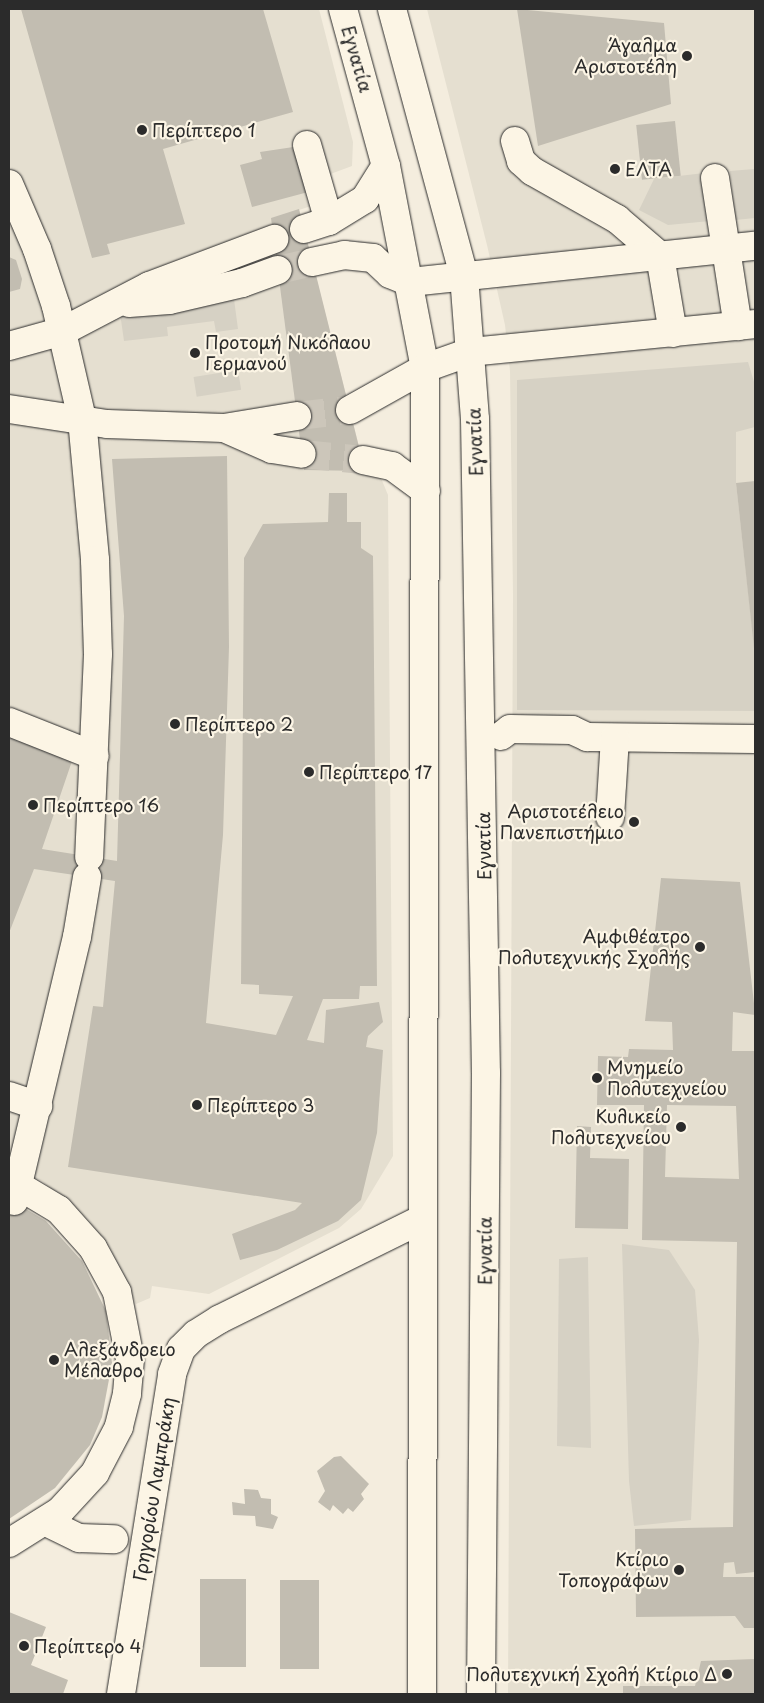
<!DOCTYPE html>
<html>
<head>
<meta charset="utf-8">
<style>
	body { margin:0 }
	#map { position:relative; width:764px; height:1703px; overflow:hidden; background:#f4edde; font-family:"Playpen Sans",sans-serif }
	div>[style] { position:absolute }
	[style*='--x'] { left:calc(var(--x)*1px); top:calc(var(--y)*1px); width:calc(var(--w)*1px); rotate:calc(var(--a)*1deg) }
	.built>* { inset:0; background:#e5dfd0 }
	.green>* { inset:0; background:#d6d1c4; transform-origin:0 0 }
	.building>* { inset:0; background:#c2bdb1; transform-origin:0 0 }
	.minor-tunnel>* { height:28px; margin-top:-14px; transform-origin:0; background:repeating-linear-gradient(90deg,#ccc6ba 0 28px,transparent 0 42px) }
	.roads { filter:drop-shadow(0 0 1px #2b2b2b) drop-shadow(0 0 1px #2b2b2b) }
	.minor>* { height:28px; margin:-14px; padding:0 14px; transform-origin:14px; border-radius:14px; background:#fcf5e5 }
	.major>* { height:28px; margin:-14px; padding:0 14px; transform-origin:14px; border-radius:14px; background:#fcf5e5 }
	.dots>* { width:14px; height:14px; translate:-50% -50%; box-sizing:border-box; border:2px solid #fcf5e5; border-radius:50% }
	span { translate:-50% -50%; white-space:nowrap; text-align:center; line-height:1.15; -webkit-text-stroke:4.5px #fcf5e5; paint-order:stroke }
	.poi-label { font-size:18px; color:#2b2b2b }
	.right { translate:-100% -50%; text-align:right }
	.left { translate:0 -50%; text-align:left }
	.street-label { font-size:18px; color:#2b2b2b }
	.frame { position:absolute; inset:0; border:10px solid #2b2b2b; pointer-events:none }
</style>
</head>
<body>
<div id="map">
	<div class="built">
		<div style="clip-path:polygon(9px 9px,319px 9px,353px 142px,352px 166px,317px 179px,317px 204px,299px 210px,365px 470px,378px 471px,388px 495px,393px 1156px,361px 1209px,339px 1228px,209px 1294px,152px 1286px,150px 1298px,136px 1304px,110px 1248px,87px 1219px,42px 1181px,9px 1165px)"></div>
		<div style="clip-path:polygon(427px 9px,755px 9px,755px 1694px,508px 1694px,513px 595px,510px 371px,505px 325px,487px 245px)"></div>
	</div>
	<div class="green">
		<div style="clip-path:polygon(754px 169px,755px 218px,735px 220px,730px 171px)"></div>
		<div style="clip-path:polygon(704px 173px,710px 221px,668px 225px,639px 210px,654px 179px)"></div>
		<div style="clip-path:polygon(234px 299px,238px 329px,216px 332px,214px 321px,167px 327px,168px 336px,124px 341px,120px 313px)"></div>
		<div style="clip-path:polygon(748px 362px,755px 385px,755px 427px,736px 432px,736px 483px,755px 654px,755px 711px,517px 710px,517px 380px)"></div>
		<div style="left:238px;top:370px;width:20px;height:45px;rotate:81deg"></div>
		<div style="clip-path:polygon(622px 1244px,669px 1250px,695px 1290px,699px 1340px,691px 1520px,634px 1526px,629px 1481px)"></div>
		<div style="clip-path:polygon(588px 1257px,591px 1448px,557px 1446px,559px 1259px)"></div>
	</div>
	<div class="building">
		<div style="clip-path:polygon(21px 9px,263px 9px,293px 112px,163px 149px,185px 224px,107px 244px,110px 254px,92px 258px)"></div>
		<div style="clip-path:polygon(517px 9px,664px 23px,671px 104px,538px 146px)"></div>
		<div style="left:675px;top:121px;width:55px;height:39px;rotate:84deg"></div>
		<div style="clip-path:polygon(300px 146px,312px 191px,252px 207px,240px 165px,262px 159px,260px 152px)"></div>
		<div style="clip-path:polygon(299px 209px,317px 279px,365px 471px,304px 470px,271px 218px)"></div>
		<div style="clip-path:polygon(9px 257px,16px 260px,22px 279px,20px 289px,9px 292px)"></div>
		<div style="clip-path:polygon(227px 456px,229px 647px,223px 835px,206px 1023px,276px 1035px,293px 996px,259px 994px,259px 985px,241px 984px,244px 558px,263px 524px,328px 522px,329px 493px,347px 493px,347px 522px,361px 522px,361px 548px,373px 556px,377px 986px,360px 986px,359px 999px,323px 999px,307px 1040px,324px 1043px,326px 1010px,379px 1002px,383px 1022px,368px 1036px,366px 1047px,383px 1050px,377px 1133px,361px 1200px,338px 1221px,277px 1250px,240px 1260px,232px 1234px,295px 1210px,302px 1203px,68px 1167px,93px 1006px,103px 1007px,115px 881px,34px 869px,9px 933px,9px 737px,72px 761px,42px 849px,117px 861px,124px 616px,112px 459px)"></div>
		<div style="clip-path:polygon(755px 481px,755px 648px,754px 648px,736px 483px)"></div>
		<div style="clip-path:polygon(evenodd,661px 878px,740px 882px,755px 1012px,755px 1015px,733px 1012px,732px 1051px,755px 1051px,755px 1572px,736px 1574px,734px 1562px,724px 1563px,723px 1577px,755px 1577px,755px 1628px,744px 1628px,735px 1616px,636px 1617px,635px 1529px,733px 1527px,737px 1242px,642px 1240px,644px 1105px,597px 1105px,598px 1056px,628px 1057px,629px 1049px,673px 1050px,672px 1022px,645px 1021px,661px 878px,667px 1105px,736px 1106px,739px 1179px,665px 1177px,667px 1105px)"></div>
		<div style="clip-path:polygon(577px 1126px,591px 1127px,590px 1158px,629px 1159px,628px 1229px,575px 1228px)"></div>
		<div style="clip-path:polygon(9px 1199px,46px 1221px,82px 1261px,106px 1311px,112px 1363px,102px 1417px,90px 1445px,55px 1488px,9px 1519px)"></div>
		<div style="clip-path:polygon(341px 1456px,369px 1484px,361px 1494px,364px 1499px,353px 1512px,348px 1508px,343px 1514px,333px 1505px,330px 1511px,318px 1502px,325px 1491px,317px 1471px,334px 1457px)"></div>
		<div style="clip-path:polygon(244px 1489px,258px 1490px,261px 1498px,271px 1499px,271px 1514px,278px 1517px,273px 1529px,256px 1526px,255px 1516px,233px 1515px,232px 1502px,245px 1504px)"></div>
		<div style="left:200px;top:1579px;width:46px;height:88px"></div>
		<div style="left:280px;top:1580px;width:39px;height:89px"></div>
		<div style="clip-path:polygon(9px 1612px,46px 1627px,31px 1665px,68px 1680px,63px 1694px,9px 1694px)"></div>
		<div style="clip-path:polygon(755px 1659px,755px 1694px,623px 1694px,623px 1686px,695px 1686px,701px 1661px)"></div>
	</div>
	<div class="minor-tunnel">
		<div style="--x:278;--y:270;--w:35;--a:-13"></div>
		<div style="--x:297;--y:416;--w:53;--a:-6.5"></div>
		<div style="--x:302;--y:454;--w:61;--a:5.6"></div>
	</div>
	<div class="roads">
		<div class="minor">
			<div style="--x:515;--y:141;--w:21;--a:73"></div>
			<div style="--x:521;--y:161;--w:15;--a:42"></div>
			<div style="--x:532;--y:171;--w:98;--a:29.5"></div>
			<div style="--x:617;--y:219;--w:57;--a:40.7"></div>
			<div style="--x:660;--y:256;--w:78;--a:80.4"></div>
			<div style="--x:307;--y:145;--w:79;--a:73.9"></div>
			<div style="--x:715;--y:178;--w:150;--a:81.2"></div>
			<div style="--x:9;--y:184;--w:71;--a:66.7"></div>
			<div style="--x:37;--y:249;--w:60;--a:71.6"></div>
			<div style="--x:56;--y:306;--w:116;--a:77"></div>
			<div style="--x:82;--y:419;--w:142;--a:84.7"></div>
			<div style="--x:95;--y:560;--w:94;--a:88.2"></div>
			<div style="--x:98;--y:654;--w:203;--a:92.5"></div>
			<div style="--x:304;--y:229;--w:26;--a:-18"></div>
			<div style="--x:329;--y:221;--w:42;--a:-31.4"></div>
			<div style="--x:365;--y:199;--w:39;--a:-58"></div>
			<div style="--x:312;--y:262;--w:33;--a:-12"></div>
			<div style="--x:344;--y:255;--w:29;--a:6"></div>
			<div style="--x:373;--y:258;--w:23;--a:43"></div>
			<div style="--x:390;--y:274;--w:22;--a:22"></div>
			<div style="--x:410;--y:282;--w:347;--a:-6"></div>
			<div style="--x:129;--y:303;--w:40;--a:-4.3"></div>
			<div style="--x:169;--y:300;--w:75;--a:-13.1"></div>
			<div style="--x:242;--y:283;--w:38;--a:-20"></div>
			<div style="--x:9;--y:346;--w:56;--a:-15.5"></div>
			<div style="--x:63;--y:331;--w:97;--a:-27.6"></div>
			<div style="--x:149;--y:286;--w:134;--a:-20.6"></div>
			<div style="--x:9;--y:409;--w:99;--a:8.7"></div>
			<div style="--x:107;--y:424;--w:117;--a:2"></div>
			<div style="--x:224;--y:428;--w:74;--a:-9.3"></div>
			<div style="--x:350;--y:410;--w:86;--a:-29.2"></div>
			<div style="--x:425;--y:368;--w:48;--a:-19.6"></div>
			<div style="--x:470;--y:352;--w:286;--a:-5.6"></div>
			<div style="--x:224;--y:428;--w:52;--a:23.6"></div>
			<div style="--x:272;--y:449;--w:30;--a:9"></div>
			<div style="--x:363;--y:460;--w:30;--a:12"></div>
			<div style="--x:392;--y:466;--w:42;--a:36.3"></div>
			<div style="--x:9;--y:722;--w:92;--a:21.6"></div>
			<div style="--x:501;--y:736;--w:11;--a:-38"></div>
			<div style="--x:510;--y:729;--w:62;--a:0.9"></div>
			<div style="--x:572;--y:730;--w:17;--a:25"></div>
			<div style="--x:587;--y:737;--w:168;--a:0.7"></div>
			<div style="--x:610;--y:817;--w:79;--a:-86.4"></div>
			<div style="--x:9;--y:1096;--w:31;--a:19"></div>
			<div style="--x:9;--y:1180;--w:58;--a:31"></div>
			<div style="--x:59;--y:1210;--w:51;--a:48.2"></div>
			<div style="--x:93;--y:1248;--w:50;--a:61.4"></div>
			<div style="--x:117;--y:1292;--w:68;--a:79"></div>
			<div style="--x:130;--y:1359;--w:35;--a:95"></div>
			<div style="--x:127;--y:1394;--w:34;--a:104"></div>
			<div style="--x:119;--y:1427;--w:52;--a:117.6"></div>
			<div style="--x:95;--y:1473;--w:52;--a:132.6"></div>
			<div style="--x:60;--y:1511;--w:60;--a:147.9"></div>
			<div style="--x:14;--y:1201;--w:271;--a:-76.6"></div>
			<div style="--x:77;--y:937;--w:61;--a:-80.5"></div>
			<div style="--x:46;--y:1522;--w:37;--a:26"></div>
			<div style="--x:79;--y:1538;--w:35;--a:2"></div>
			<div style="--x:121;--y:1694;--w:324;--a:-80.9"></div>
			<div style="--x:172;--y:1374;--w:27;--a:-70"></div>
			<div style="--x:181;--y:1349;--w:21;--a:-45"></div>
			<div style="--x:196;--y:1334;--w:28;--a:-32"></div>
			<div style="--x:220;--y:1319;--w:225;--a:-26.3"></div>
		</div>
		<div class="major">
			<div style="--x:343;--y:9;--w:163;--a:74.7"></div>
			<div style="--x:386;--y:166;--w:206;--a:79.1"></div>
			<div style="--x:425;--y:368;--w:1326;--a:90.13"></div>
			<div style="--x:392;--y:9;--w:277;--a:74.9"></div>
			<div style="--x:464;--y:276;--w:143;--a:85.6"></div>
			<div style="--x:475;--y:419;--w:654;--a:89.04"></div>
			<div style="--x:486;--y:1073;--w:621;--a:90.46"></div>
		</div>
	</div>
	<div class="dots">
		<div style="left:687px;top:56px;background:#2b2b2b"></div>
		<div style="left:142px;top:130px;background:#2b2b2b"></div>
		<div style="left:615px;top:169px;background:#2b2b2b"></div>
		<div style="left:195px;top:353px;background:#2b2b2b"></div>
		<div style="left:175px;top:724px;background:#2b2b2b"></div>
		<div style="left:309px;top:772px;background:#2b2b2b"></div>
		<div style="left:33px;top:805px;background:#2b2b2b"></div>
		<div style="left:634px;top:822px;background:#2b2b2b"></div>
		<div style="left:700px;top:947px;background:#2b2b2b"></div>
		<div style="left:597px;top:1078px;background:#2b2b2b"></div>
		<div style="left:197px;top:1105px;background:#2b2b2b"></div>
		<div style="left:681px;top:1127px;background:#2b2b2b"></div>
		<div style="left:54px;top:1360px;background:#2b2b2b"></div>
		<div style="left:679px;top:1570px;background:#2b2b2b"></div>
		<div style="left:24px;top:1646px;background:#2b2b2b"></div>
		<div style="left:727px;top:1674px;background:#2b2b2b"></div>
	</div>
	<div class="poi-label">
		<span class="right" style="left:677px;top:56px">Άγαλμα<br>Αριστοτέλη</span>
		<span class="left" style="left:152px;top:130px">Περίπτερο 1</span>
		<span class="left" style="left:625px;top:169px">ΕΛΤΑ</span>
		<span class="left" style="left:205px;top:353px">Προτομή Νικόλαου<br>Γερμανού</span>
		<span class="left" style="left:185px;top:724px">Περίπτερο 2</span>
		<span class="left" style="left:319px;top:772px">Περίπτερο 17</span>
		<span class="left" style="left:43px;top:805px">Περίπτερο 16</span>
		<span class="right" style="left:624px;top:822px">Αριστοτέλειο<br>Πανεπιστήμιο</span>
		<span class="right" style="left:690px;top:947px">Αμφιθέατρο<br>Πολυτεχνικής Σχολής</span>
		<span class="left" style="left:607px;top:1078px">Μνημείο<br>Πολυτεχνείου</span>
		<span class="left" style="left:207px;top:1105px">Περίπτερο 3</span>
		<span class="right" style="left:671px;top:1127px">Κυλικείο<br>Πολυτεχνείου</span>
		<span class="left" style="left:64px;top:1360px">Αλεξάνδρειο<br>Μέλαθρο</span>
		<span class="right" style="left:669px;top:1570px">Κτίριο<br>Τοπογράφων</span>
		<span class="left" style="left:34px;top:1646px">Περίπτερο 4</span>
		<span class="right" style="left:717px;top:1674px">Πολυτεχνική Σχολή Κτίριο Δ</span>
	</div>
	<div class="street-label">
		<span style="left:357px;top:59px;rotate:74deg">Εγνατία</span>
		<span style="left:475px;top:442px;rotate:-92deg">Εγνατία</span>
		<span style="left:484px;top:846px;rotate:-91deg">Εγνατία</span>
		<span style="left:485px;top:1251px;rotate:-90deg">Εγνατία</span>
		<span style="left:154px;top:1489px;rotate:-81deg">Γρηγορίου Λαμπράκη</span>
	</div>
	<div class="frame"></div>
</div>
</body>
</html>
